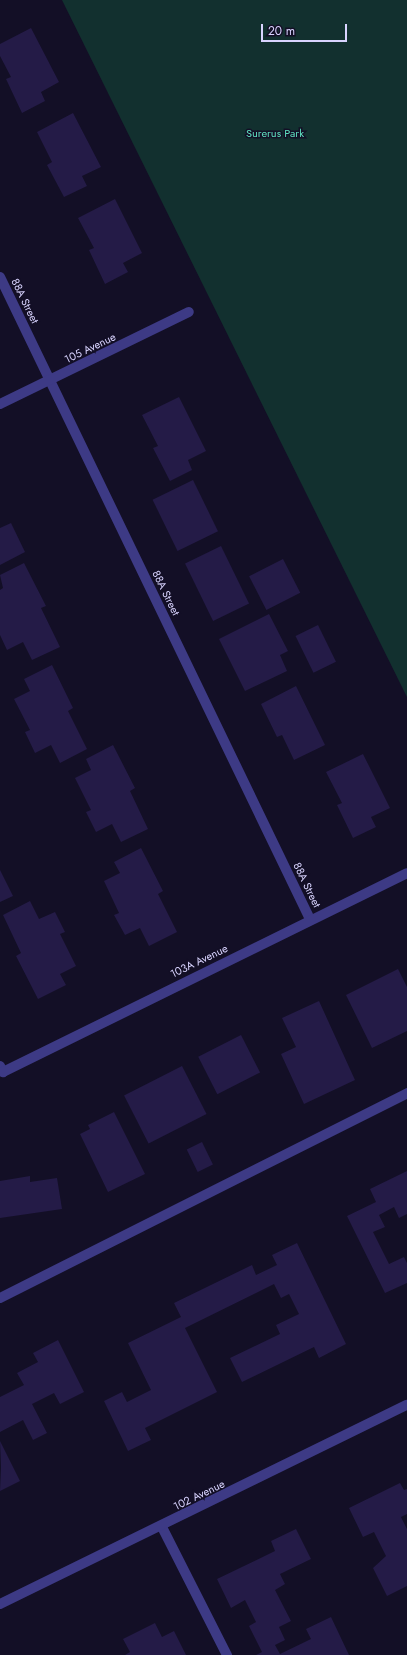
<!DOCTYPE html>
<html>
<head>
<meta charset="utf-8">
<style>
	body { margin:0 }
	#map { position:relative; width:407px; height:1655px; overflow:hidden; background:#130f26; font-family:Jost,sans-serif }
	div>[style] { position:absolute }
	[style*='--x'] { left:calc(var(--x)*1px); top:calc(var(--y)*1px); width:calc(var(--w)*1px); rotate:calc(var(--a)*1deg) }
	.green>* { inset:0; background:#12302f }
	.building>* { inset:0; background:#241b47; transform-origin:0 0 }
	.lane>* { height:10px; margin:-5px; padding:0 5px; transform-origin:5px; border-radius:5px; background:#3d3a85 }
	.street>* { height:10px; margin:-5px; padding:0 5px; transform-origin:5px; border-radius:5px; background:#3d3a85 }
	span { translate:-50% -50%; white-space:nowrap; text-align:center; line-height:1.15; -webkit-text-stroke:3px #130f26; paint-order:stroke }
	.park-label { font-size:11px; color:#5fe0c0 }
	.street-label { font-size:11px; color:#d9d4ff }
	.scale { position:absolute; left:261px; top:24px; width:86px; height:18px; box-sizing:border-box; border:2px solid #d9d4ff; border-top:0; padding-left:5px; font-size:12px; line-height:14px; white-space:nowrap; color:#d9d4ff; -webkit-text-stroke:3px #130f26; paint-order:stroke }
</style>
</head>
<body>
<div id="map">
	<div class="green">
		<div style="clip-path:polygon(62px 0,407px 0,407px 697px)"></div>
	</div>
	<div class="building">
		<div style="clip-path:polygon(31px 28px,59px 82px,41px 92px,45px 101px,22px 113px,6px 79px,11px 77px,0 56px,0 44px)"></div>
		<div style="clip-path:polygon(73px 113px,101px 167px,82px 176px,87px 186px,64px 197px,47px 165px,52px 162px,37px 132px)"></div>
		<div style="clip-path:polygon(115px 199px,142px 253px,123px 263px,128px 272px,105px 284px,89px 250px,94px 248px,78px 218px)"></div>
		<div style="clip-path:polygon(179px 397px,206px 451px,188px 460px,192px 470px,170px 481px,153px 448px,158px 446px,142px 415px)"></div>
		<div style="left:193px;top:480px;width:57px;height:45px;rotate:64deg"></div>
		<div style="clip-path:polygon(11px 523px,25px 552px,0 565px,0 528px)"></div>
		<div style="left:221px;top:546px;width:64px;height:40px;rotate:64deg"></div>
		<div style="left:283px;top:559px;width:38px;height:38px;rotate:63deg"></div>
		<div style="clip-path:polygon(24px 563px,46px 606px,41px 608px,60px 647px,32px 660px,23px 642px,7px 650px,0 635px,0 590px,3px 588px,0 575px)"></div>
		<div style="clip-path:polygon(269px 614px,288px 651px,280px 655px,287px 671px,245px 691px,219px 639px)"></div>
		<div style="left:318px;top:625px;width:41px;height:25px;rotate:64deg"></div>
		<div style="clip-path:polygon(52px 665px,73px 708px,68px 711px,87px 749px,60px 763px,51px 745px,35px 753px,25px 732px,30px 730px,14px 699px,30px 691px,24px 679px)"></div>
		<div style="clip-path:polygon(296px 686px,325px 745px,294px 760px,282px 735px,277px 737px,261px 704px)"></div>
		<div style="clip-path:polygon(113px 745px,135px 788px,130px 791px,148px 829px,121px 842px,112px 824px,96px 832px,86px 812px,91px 810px,75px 778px,91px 770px,86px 759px)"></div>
		<div style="clip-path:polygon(363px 754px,390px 808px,371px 817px,376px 827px,353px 838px,337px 805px,342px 803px,326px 772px)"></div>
		<div style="clip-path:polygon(141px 848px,163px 891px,158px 894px,177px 932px,149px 946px,140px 928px,125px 935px,114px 915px,119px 913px,104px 881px,120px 873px,114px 862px)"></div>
		<div style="clip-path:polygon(0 870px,13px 896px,0 902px)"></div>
		<div style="clip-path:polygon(30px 901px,39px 919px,55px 912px,65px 932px,60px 934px,76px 966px,60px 974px,66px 985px,38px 999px,16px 956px,21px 953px,3px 915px)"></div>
		<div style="clip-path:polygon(398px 969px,407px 987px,407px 1031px,372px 1048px,346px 995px)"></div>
		<div style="clip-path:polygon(319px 1001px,355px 1080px,304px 1104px,281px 1054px,296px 1047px,282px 1018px)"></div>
		<div style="left:241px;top:1035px;width:42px;height:48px;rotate:63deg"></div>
		<div style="left:182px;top:1066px;width:54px;height:65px;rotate:63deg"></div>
		<div style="clip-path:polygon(114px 1112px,145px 1174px,108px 1192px,80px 1134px,90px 1129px,88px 1125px)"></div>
		<div style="left:202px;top:1142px;width:25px;height:17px;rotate:64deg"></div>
		<div style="clip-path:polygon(407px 1171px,407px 1214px,399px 1218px,394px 1207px,379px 1215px,385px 1227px,373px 1232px,389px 1264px,404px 1257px,407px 1263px,407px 1283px,385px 1293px,347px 1216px,376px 1202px,370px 1189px)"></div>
		<div style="clip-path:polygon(30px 1176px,30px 1182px,57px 1178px,62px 1209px,0 1218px,0 1181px)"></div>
		<div style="clip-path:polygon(297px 1243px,346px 1344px,319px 1358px,314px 1347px,242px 1382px,230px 1358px,280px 1334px,276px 1325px,299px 1314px,289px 1294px,281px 1298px,274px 1284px,185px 1328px,217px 1392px,145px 1428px,151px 1440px,128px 1451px,104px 1401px,122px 1392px,127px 1402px,151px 1390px,128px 1343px,181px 1317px,174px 1303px,252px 1265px,256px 1275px,277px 1265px,272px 1255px)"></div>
		<div style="clip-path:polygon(58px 1340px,84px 1392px,60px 1404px,54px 1393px,32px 1404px,47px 1433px,33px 1440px,23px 1420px,0 1432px,0 1397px,24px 1385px,17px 1373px,38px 1362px,33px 1353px)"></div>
		<div style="clip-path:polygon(0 1441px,20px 1481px,0 1491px,1px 1467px)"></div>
		<div style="clip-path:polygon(400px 1483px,404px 1490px,407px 1489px,407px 1514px,401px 1517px,407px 1529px,407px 1586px,387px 1596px,373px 1568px,386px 1556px,374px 1532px,363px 1537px,349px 1508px)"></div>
		<div style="clip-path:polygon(296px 1529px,311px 1559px,280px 1574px,285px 1584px,275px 1590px,291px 1621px,279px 1627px,285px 1640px,275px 1645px,280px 1654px,311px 1639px,306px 1629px,331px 1617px,349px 1655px,256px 1655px,262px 1652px,249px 1626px,256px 1622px,245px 1600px,231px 1608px,217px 1579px,275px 1551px,271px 1541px)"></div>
		<div style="clip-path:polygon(155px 1623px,162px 1637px,174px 1631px,186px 1655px,125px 1655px,130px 1652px,123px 1639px)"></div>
	</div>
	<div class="lane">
		<div style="--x:162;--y:1527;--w:144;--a:63.1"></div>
	</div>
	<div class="street">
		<div style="--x:0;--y:277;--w:713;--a:64.23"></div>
		<div style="--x:0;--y:404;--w:210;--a:-26"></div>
		<div style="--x:0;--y:1066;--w:7;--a:63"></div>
		<div style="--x:3;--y:1072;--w:450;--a:-26.2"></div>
		<div style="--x:0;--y:1298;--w:456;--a:-26.7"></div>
		<div style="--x:0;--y:1604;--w:453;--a:-26.1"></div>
	</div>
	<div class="park-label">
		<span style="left:275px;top:133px">Surerus Park</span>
	</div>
	<div class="street-label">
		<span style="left:25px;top:301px;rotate:64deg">88A Street</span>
		<span style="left:90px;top:348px;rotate:-26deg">105 Avenue</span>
		<span style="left:166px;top:593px;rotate:64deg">88A Street</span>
		<span style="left:307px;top:885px;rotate:64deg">88A Street</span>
		<span style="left:199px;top:961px;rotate:-26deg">103A Avenue</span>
		<span style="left:199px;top:1495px;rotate:-26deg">102 Avenue</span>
	</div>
	<div class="scale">20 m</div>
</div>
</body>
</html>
